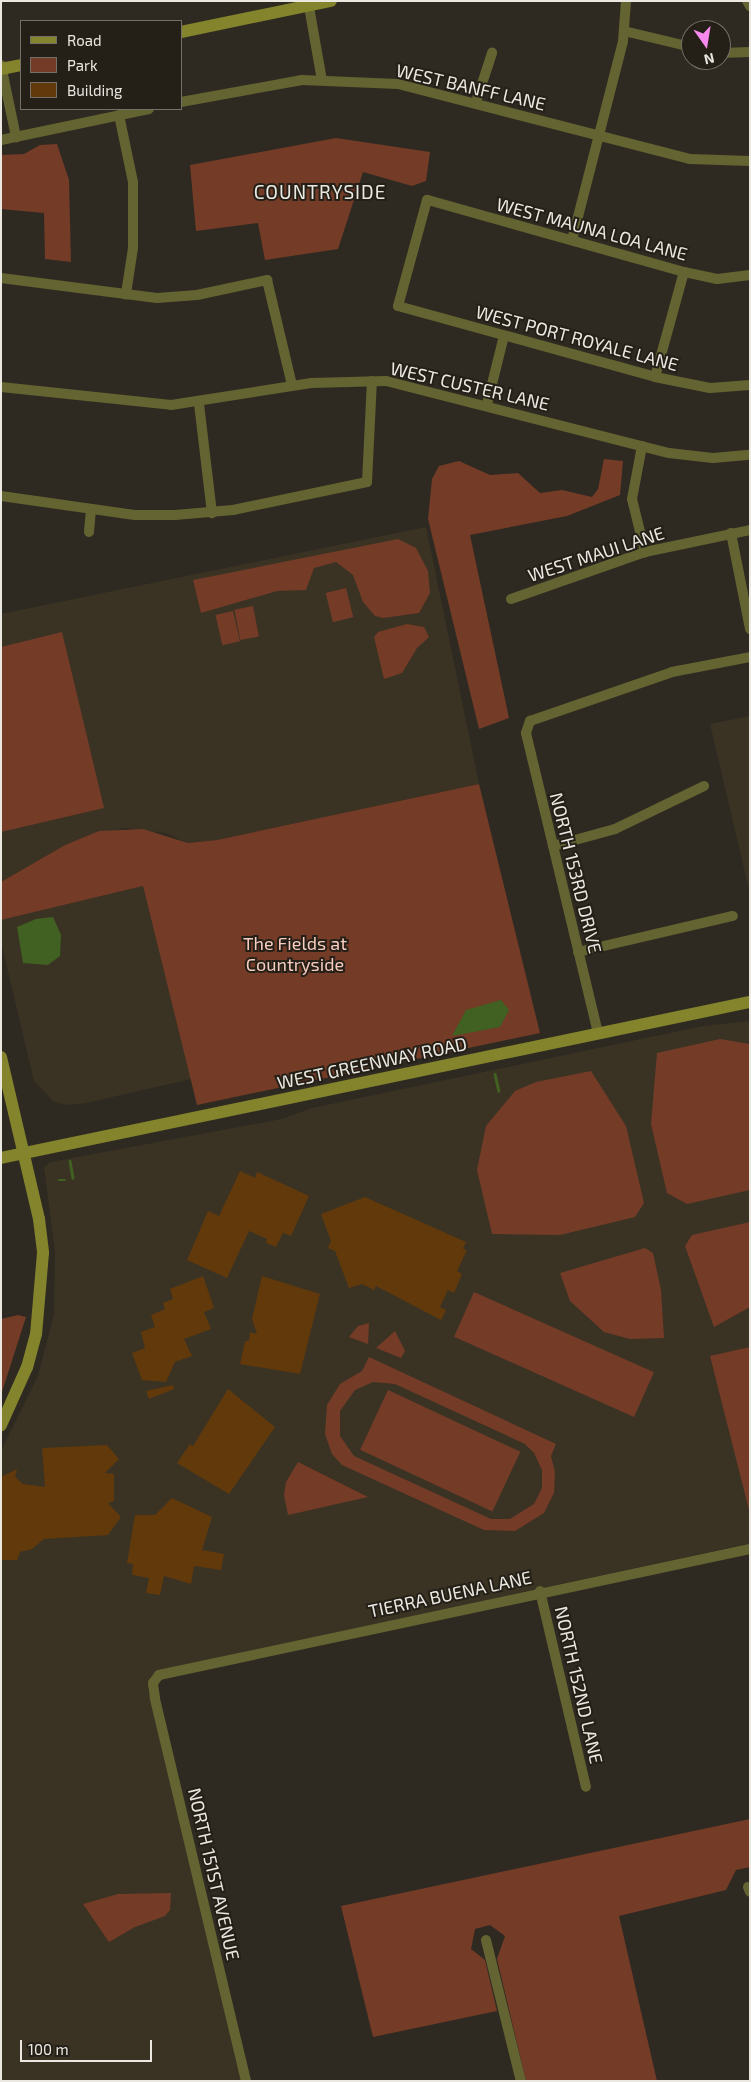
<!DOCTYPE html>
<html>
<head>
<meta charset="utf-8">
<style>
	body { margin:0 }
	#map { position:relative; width:751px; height:2082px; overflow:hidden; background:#2e2a21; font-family:"Exo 2",sans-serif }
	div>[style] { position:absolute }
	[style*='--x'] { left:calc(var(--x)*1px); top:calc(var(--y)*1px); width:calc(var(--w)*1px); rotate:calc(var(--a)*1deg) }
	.built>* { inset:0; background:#3a3324 }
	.green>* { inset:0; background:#743b27; transform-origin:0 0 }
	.water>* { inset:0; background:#406121 }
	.stream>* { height:2.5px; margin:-1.25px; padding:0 1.25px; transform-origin:1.25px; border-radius:1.25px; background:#406121 }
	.building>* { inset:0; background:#61390b }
	.street>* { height:10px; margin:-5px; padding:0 5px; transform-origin:5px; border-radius:5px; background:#636431 }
	.secondary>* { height:12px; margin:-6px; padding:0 6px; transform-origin:6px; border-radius:6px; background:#83842c }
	span { translate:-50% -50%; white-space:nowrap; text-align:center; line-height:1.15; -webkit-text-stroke:4px #242018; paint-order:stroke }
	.street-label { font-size:18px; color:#ebe8e2 }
	.park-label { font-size:18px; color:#f8cdbf }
	.neighbourhood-label { font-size:19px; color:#ebe8e2; letter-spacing:1px }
	.frame { position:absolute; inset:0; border:2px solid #ebe8e2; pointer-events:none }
	.legend { position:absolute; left:20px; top:20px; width:162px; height:90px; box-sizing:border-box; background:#242018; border:1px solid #747069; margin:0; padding:6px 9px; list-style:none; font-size:15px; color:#ebe8e2 }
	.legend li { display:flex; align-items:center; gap:10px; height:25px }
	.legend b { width:25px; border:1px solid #747069 }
	.north { position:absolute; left:681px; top:20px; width:50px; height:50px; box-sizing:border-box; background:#242018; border:1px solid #747069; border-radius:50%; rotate:167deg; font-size:14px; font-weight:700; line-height:20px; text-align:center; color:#ebe8e2 }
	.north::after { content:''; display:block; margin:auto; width:18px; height:22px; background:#f788ec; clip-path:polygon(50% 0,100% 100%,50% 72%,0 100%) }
	.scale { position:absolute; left:20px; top:2040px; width:132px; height:22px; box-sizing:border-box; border:2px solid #ebe8e2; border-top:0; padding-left:6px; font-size:15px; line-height:18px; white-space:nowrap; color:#ebe8e2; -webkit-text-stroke:4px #242018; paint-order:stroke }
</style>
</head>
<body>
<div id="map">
	<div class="built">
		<div style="clip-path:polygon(426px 527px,479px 784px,217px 840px,188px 843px,165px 833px,124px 828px,65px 845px,1px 882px,1px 614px)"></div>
		<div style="clip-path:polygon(750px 716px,750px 894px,710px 724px)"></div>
		<div style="clip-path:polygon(143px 886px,191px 1079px,86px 1103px,65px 1105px,53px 1101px,34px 1081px,1px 942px,1px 920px)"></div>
		<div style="clip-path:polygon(750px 1021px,750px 1543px,156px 1671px,148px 1689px,243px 2081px,1px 2081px,1px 1451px,38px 1376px,54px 1314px,55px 1252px,44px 1167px,51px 1162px,282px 1119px,312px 1108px,703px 1026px)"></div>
	</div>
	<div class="green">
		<div style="clip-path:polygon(336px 138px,430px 152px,426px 181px,412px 186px,363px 172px,338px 249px,265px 260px,258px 223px,196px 231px,190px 165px)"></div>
		<div style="clip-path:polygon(57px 144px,69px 180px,71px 262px,45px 259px,44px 213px,1px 209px,1px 155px,24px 154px,40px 145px)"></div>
		<div style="clip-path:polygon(604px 459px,623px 461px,620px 495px,567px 516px,470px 535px,509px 718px,479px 729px,428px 519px,432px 479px,439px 466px,459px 461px,490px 475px,518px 473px,540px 493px,562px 490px,592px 497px,598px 489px)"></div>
		<div style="clip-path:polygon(398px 539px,416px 548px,428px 571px,430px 593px,419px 613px,383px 618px,375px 616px,363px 602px,353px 575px,336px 562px,314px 568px,306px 590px,277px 591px,201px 613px,193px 580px)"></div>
		<div style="left:346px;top:588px;width:30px;height:21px;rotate:76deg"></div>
		<div style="left:253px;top:606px;width:31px;height:19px;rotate:79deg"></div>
		<div style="left:233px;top:611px;width:31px;height:18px;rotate:77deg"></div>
		<div style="clip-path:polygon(407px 624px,424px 627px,429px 637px,417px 648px,402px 673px,384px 679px,374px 637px,378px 632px)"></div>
		<div style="clip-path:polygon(62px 632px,104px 808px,1px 832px,1px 647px)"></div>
		<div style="clip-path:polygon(479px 784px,540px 1033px,197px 1105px,143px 886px,1px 920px,1px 882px,65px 845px,99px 831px,143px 829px,188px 843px,217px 840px)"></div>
		<div style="clip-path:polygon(720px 1039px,750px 1044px,750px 1190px,687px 1204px,667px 1193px,651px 1124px,657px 1053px)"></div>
		<div style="clip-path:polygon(591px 1071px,626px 1126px,644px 1203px,635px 1217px,560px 1235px,492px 1234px,477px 1170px,486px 1126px,515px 1091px,536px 1082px)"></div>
		<div style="clip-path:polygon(750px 1222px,750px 1307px,714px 1327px,685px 1246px,692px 1235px)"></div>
		<div style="clip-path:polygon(645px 1248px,653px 1253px,661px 1290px,664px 1338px,630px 1339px,604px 1332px,570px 1301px,560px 1273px)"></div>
		<div style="left:474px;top:1292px;width:197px;height:49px;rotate:24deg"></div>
		<div style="clip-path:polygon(18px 1315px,26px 1317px,1px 1395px,1px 1319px)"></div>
		<div style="clip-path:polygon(369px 1323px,368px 1344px,349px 1337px,358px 1326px)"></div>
		<div style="clip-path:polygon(395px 1331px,405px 1351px,401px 1358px,376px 1348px)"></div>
		<div style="clip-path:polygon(750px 1347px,750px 1514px,710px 1356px)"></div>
		<div style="clip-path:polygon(evenodd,369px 1357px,556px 1444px,551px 1456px,555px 1472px,554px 1493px,544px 1513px,515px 1531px,484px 1530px,342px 1465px,332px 1454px,325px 1434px,327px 1405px,340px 1384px,362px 1371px,369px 1357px,373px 1382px,395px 1384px,525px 1444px,534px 1453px,542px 1470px,542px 1488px,534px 1504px,510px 1519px,491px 1519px,354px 1456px,340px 1436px,340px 1411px,355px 1390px,373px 1382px)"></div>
		<div style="left:388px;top:1390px;width:146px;height:66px;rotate:25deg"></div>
		<div style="clip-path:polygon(298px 1462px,368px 1497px,288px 1515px,284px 1495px,286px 1482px)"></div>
		<div style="clip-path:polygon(750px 1819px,750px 1867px,736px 1870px,726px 1890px,619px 1916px,657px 2081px,526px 2081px,497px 1959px,505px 1936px,490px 1925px,475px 1929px,471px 1949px,485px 1960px,497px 2011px,373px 2037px,341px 1906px)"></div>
		<div style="clip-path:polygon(171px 1893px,170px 1910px,165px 1916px,135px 1927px,109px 1942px,83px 1904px,118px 1894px)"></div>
	</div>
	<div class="water">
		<div style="clip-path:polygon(53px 917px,61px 935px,60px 956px,48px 965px,23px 963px,17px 927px,36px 919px)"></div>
		<div style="clip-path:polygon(501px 1000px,509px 1010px,500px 1027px,452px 1036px,466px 1010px)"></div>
	</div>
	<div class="stream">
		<div style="--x:495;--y:1074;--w:17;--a:77"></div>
		<div style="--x:70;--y:1161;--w:17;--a:80"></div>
		<div style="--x:59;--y:1180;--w:6;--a:0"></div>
	</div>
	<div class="building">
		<div style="clip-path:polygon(240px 1171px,255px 1178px,257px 1172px,309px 1196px,291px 1236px,283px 1233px,276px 1247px,266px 1243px,267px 1239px,249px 1231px,227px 1278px,187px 1260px,208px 1211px,219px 1216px)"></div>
		<div style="clip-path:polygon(365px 1197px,466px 1242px,463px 1249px,467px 1250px,457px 1271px,462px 1274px,454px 1293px,448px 1290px,440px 1307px,446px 1310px,441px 1320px,376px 1286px,374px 1290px,362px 1284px,349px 1288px,335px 1251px,328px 1248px,331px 1241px,321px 1214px)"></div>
		<div style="clip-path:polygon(203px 1276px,214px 1308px,204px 1312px,211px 1329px,184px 1339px,192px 1356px,175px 1362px,166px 1382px,142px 1380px,132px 1353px,145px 1348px,141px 1332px,155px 1327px,151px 1315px,165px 1309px,163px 1303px,173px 1299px,170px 1289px)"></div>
		<div style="clip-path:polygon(262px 1276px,320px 1294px,300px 1374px,240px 1364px,245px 1341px,249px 1341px,250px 1332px,257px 1334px,252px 1319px)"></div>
		<div style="clip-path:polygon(173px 1385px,174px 1389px,149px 1399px,146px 1391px)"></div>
		<div style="clip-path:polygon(228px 1389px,275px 1427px,229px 1494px,177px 1463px,190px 1444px,193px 1446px)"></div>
		<div style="clip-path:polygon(107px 1445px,119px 1459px,105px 1473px,114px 1474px,114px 1501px,108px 1503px,121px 1517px,108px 1535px,44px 1539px,32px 1549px,20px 1552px,17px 1560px,1px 1560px,1px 1477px,17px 1469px,15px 1477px,23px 1484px,45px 1487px,42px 1448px)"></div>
		<div style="clip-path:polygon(172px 1498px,212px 1517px,202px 1550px,224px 1554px,221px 1570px,194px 1566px,191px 1584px,164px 1576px,160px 1595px,146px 1593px,149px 1578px,132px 1575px,133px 1564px,127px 1563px,135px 1515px,155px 1515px)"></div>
	</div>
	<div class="street">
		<div style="--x:308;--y:1;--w:80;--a:80"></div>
		<div style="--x:747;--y:1;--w:6;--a:59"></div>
		<div style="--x:624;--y:31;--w:69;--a:13.4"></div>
		<div style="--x:721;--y:53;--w:29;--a:-2"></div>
		<div style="--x:1;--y:65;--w:74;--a:78.2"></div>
		<div style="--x:181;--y:102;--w:123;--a:-10.3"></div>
		<div style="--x:302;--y:80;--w:96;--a:2.4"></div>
		<div style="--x:398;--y:84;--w:301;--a:14.4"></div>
		<div style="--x:690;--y:159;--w:60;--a:1.9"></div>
		<div style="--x:476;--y:102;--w:52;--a:-71.9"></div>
		<div style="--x:119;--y:115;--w:68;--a:78.2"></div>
		<div style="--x:133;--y:182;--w:66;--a:90"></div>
		<div style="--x:133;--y:248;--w:47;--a:98.7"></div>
		<div style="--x:1;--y:140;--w:151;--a:-11.8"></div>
		<div style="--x:572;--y:240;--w:205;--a:-75.6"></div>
		<div style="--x:623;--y:41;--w:40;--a:-85.7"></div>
		<div style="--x:750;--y:275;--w:33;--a:173"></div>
		<div style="--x:717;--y:279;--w:34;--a:-168"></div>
		<div style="--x:684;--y:272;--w:267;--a:-164.3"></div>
		<div style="--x:427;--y:200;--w:110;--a:105.3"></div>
		<div style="--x:398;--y:306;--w:267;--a:15.4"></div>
		<div style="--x:655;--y:377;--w:56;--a:11.3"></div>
		<div style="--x:710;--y:388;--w:40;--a:-4.3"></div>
		<div style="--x:1;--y:278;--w:157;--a:7.3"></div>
		<div style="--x:157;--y:298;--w:40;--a:-4.3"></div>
		<div style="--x:197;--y:295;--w:72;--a:-12.1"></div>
		<div style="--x:267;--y:280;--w:108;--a:76.6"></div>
		<div style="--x:655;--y:377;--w:109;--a:-74.6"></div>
		<div style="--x:1;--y:387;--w:171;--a:6"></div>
		<div style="--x:171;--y:405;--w:142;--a:-8.9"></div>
		<div style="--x:311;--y:383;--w:75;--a:-1.5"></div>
		<div style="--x:386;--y:381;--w:292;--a:14.3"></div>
		<div style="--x:669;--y:453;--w:44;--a:6.5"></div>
		<div style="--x:713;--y:458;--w:37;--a:-5"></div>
		<div style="--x:199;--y:404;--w:110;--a:83.2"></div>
		<div style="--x:487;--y:404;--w:70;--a:-76"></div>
		<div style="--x:642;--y:446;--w:54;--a:100.7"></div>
		<div style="--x:632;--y:499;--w:55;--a:76.2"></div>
		<div style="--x:1;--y:496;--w:135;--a:8.1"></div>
		<div style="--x:135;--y:515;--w:40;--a:0"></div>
		<div style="--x:175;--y:515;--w:58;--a:-4.9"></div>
		<div style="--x:233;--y:510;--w:137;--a:-11.8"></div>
		<div style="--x:367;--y:482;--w:101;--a:-87.2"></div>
		<div style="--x:89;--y:532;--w:22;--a:-85"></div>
		<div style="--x:731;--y:533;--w:98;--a:78.8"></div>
		<div style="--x:511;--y:599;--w:142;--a:-19.3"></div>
		<div style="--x:645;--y:552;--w:107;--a:-11.8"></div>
		<div style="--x:553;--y:846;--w:64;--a:-15.3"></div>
		<div style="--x:615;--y:829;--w:99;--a:-25.8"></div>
		<div style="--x:578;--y:952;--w:159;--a:-13.1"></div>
		<div style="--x:598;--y:1033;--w:309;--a:-103.5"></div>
		<div style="--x:526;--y:733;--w:13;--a:-72"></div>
		<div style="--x:530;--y:721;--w:150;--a:-19"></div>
		<div style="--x:672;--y:672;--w:79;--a:-10.9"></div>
		<div style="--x:540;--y:1591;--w:201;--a:76.8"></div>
		<div style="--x:748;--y:1887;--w:5;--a:68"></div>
		<div style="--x:486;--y:1940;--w:145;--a:76.1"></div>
		<div style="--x:246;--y:2081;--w:394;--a:-103.4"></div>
		<div style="--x:155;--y:1698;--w:15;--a:-98"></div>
		<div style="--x:153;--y:1683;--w:10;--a:-53"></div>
		<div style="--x:159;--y:1675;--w:604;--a:-12.04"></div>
	</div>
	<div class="secondary">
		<div style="--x:181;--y:32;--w:153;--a:-11.7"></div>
		<div style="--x:1;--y:69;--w:20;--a:-11"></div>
		<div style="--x:1;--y:1057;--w:166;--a:76.8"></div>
		<div style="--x:39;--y:1219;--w:34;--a:83"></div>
		<div style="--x:43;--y:1253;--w:81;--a:94.9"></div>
		<div style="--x:36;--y:1334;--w:34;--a:105"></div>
		<div style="--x:27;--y:1367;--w:64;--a:114.1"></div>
		<div style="--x:1;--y:1158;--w:765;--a:-11.77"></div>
	</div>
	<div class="street-label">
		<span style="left:471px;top:87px;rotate:13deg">WEST BANFF LANE</span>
		<span style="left:592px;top:229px;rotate:15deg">WEST MAUNA LOA LANE</span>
		<span style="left:577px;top:338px;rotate:15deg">WEST PORT ROYALE LANE</span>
		<span style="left:470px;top:386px;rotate:13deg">WEST CUSTER LANE</span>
		<span style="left:596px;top:554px;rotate:-18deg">WEST MAUI LANE</span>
		<span style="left:576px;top:873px;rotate:76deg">NORTH 153RD DRIVE</span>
		<span style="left:372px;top:1063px;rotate:-12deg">WEST GREENWAY ROAD</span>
		<span style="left:450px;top:1594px;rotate:-12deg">TIERRA BUENA LANE</span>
		<span style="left:579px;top:1685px;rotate:77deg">NORTH 152ND LANE</span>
		<span style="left:214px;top:1874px;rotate:77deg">NORTH 151ST AVENUE</span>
	</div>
	<div class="park-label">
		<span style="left:295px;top:954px">The Fields at<br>Countryside</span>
	</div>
	<div class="neighbourhood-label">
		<span style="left:320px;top:192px">COUNTRYSIDE</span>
	</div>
	<div class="frame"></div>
	<ul class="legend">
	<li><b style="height:6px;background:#83842c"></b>Road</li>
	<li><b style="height:14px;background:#743b27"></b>Park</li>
	<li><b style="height:14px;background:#61390b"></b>Building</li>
	</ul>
	<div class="north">N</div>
	<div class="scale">100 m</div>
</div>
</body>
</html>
